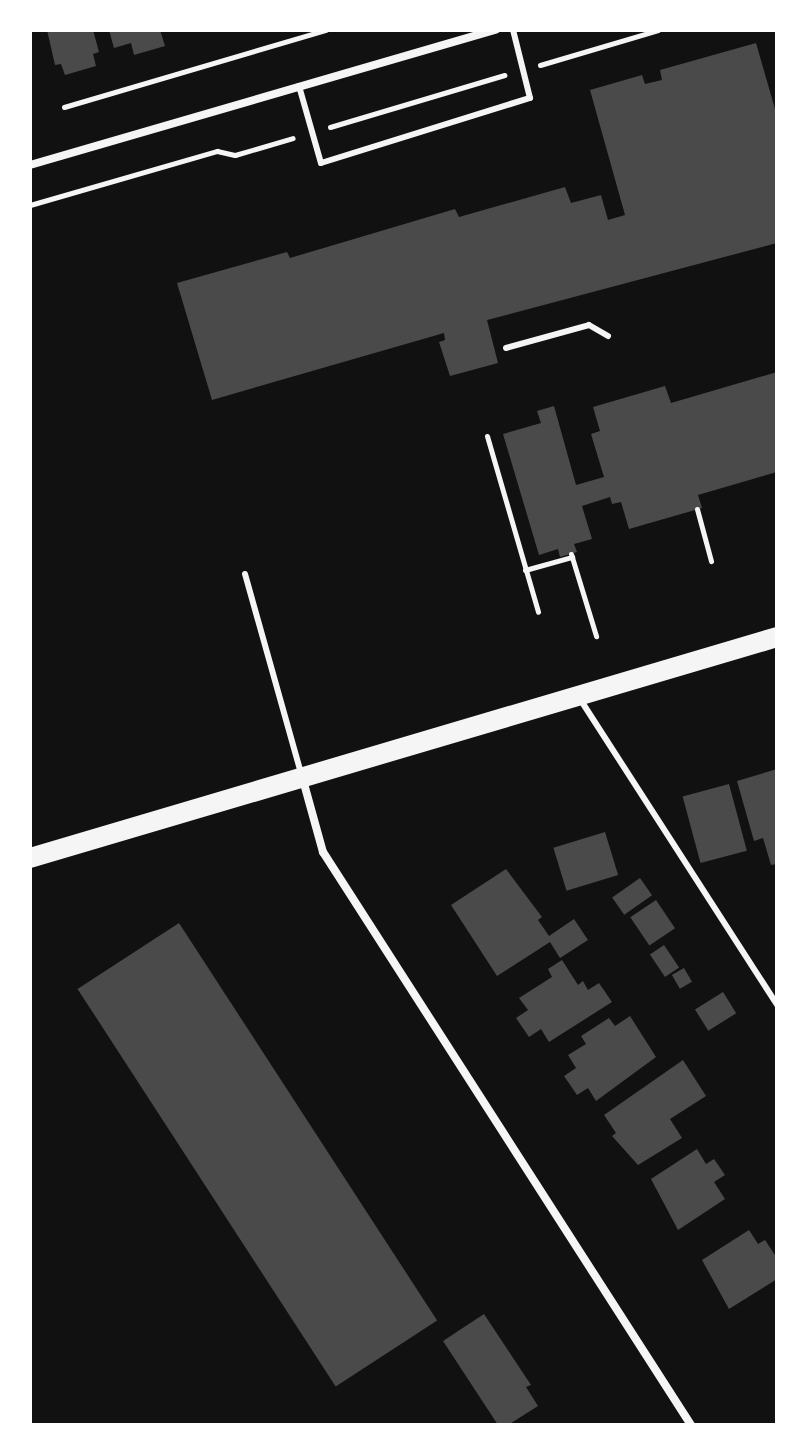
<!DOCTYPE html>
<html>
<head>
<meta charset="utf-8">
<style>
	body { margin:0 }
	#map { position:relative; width:807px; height:1455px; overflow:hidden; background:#111; font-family:"DejaVu Sans",sans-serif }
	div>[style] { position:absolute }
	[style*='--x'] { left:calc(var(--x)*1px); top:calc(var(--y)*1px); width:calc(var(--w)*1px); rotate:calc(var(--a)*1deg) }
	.building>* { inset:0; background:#4a4a4a; transform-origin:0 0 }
	.path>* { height:5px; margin:-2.5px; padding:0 2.5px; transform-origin:2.5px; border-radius:2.5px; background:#f5f5f5 }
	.service>* { height:6px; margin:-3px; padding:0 3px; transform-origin:3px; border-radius:3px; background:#f5f5f5 }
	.minor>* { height:8px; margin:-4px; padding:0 4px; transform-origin:4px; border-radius:4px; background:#f5f5f5 }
	.primary>* { height:20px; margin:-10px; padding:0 10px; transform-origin:10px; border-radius:10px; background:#f5f5f5 }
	span { translate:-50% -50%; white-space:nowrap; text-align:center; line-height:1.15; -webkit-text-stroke:7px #fff; paint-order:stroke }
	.frame { position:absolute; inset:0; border:32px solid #fff; pointer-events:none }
</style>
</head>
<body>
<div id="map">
	<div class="building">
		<div style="clip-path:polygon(47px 30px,93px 30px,99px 52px,93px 54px,96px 66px,65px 75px,61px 64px,55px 65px)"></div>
		<div style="clip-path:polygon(109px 30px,160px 30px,165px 46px,134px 55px,131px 43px,114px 48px)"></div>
		<div style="clip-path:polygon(756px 43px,777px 116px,777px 243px,487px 320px,498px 363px,450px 376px,439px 342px,445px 340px,444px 333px,212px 400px,177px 283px,287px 252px,290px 258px,455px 209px,459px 217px,565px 187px,571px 203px,601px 195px,608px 220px,625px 215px,590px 90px,642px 75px,645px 84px,662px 80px,660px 70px)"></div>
		<div style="clip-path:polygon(777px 372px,777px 472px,698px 495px,702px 508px,629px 529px,621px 502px,612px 504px,610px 497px,582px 506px,592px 539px,574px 544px,577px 552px,560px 557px,558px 549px,539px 555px,503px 434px,541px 423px,537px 411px,554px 406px,576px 485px,604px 477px,591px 434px,600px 431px,593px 407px,665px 386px,671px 403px)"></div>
		<div style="clip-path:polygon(777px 769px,777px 864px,771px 865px,763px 838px,754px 841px,737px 781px)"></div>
		<div style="left:729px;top:784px;width:69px;height:48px;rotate:75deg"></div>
		<div style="left:605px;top:832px;width:45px;height:54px;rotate:73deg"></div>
		<div style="clip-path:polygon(506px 869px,542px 917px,538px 920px,549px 936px,574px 919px,588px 940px,560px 958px,550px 942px,497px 976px,451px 905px)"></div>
		<div style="left:640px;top:878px;width:21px;height:34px;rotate:55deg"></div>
		<div style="left:656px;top:900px;width:34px;height:31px;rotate:56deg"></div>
		<div style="left:179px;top:923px;width:474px;height:121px;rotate:57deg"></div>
		<div style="left:664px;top:945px;width:27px;height:17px;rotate:56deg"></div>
		<div style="clip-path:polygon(562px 960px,578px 985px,583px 981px,588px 990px,599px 983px,612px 1002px,549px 1042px,541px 1029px,529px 1037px,516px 1018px,528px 1010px,519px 998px,552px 977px,548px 969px)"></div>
		<div style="left:684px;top:968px;width:16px;height:14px;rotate:60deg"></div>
		<div style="left:723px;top:992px;width:25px;height:33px;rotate:58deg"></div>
		<div style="clip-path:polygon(630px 1016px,656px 1057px,596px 1101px,588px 1088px,577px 1095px,564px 1076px,576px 1068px,568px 1055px,586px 1044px,581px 1036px,609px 1018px,615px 1026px)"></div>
		<div style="clip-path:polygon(683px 1060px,706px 1096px,670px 1119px,682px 1138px,638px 1165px,612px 1136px,616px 1133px,604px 1115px)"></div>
		<div style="clip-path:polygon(697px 1149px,706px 1164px,714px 1159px,725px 1175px,714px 1182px,725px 1199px,678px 1230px,651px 1179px)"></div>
		<div style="clip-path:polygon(749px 1230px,758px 1244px,765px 1240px,777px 1258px,777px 1279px,729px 1309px,702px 1260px)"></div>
		<div style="clip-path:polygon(484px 1314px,531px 1385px,526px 1387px,538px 1406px,508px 1425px,498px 1425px,443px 1341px)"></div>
	</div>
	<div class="path">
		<div style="--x:540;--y:65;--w:123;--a:-16.5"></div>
		<div style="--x:64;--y:107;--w:273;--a:-16.4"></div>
		<div style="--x:330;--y:127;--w:182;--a:-16.6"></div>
		<div style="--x:30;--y:205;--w:195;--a:-16.1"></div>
		<div style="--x:217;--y:151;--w:18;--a:13"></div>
		<div style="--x:235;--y:155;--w:60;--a:-16.3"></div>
		<div style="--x:487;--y:436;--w:183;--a:73.8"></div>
		<div style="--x:697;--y:509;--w:54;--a:74.9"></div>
		<div style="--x:571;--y:554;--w:86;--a:73"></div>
		<div style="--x:525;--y:570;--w:49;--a:-15.5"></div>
	</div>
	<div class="service">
		<div style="--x:299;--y:86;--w:80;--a:74.1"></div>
		<div style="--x:321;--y:163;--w:219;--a:-17.3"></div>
		<div style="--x:530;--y:98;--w:70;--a:-104"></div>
		<div style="--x:506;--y:348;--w:86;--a:-15.5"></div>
		<div style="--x:589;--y:325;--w:22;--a:30"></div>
		<div style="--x:245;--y:574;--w:207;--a:74.3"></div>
		<div style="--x:580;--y:699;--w:364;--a:57.2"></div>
	</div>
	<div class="minor">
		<div style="--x:30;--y:165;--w:485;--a:-16.2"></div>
		<div style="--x:303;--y:780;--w:75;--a:74.5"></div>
		<div style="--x:323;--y:852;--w:681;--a:57.29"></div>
	</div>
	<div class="primary">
		<div style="--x:30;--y:858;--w:779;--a:-16.48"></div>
	</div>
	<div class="frame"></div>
</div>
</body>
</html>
